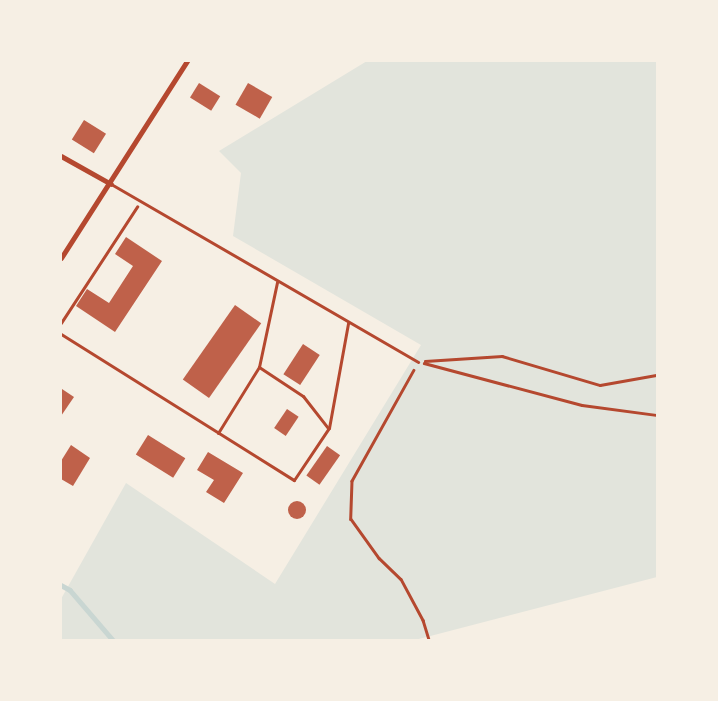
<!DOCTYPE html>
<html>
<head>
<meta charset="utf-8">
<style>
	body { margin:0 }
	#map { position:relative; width:718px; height:701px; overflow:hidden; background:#f6efe4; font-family:"PT Sans Narrow",sans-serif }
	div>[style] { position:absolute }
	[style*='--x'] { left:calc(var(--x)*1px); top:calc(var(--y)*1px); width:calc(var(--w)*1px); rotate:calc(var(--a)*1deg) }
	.green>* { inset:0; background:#e2e4dc }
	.stream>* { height:4.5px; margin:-2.25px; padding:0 2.25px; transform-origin:2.25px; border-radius:2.25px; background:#c9d6d2 }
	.building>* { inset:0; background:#bf614a; transform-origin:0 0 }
	.round { border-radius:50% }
	.path>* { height:2.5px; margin:-1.25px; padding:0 1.25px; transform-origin:1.25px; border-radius:1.25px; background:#b5482f }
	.service>* { height:3px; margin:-1.5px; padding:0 1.5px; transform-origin:1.5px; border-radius:1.5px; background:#b5482f }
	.minor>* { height:5px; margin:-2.5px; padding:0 2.5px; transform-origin:2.5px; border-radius:2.5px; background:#b5482f }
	span { translate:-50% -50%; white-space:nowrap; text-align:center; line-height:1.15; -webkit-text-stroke:4px #f6efe4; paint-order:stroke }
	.frame { position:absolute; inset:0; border:62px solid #f6efe4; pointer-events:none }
</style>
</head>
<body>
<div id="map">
	<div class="green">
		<div style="clip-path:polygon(367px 61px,657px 61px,657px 577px,415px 640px,61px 640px,61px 599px,126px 483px,275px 584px,421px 345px,233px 236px,241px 173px,219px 151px)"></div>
	</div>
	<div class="stream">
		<div style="--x:61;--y:585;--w:10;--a:29"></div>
		<div style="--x:70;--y:590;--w:66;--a:49.3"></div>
	</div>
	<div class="building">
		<div style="left:199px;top:83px;width:25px;height:17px;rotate:32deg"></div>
		<div style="left:248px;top:83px;width:28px;height:25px;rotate:30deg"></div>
		<div style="left:84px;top:120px;width:26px;height:23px;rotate:32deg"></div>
		<div style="clip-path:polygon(126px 237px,162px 261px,115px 332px,76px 306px,87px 289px,109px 303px,133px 266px,115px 254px)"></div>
		<div style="left:235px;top:305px;width:32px;height:91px;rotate:35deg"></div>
		<div style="left:303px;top:344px;width:20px;height:36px;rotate:33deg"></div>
		<div style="clip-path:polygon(62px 389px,74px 397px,61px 416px,61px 390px)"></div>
		<div style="left:287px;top:409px;width:14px;height:23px;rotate:34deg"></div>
		<div style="left:148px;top:435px;width:44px;height:23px;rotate:32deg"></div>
		<div style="clip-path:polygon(71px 445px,90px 458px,73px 486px,61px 479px,61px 461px)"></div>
		<div style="left:327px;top:446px;width:16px;height:36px;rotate:35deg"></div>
		<div style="clip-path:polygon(208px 452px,243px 473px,224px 503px,206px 492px,214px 480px,197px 470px)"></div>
		<div class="round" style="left:288px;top:501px;width:18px;height:18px"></div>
	</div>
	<div class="path">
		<div style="--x:61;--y:323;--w:139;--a:-56.8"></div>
		<div style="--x:425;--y:361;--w:77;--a:-3.7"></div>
		<div style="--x:502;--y:356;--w:102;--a:16.5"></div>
		<div style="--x:600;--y:385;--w:58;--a:-10"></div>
		<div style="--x:424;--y:363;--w:163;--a:14.9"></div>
		<div style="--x:582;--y:405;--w:76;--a:7.6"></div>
		<div style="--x:414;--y:370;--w:127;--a:119.2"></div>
		<div style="--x:352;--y:481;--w:38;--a:92"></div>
		<div style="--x:351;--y:519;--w:48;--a:54.3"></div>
		<div style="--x:379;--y:558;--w:30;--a:44"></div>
		<div style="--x:401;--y:579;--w:47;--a:61.8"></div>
		<div style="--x:423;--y:620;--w:21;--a:73"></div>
	</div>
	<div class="service">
		<div style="--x:111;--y:184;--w:355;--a:30.1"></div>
		<div style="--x:61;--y:334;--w:275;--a:32.1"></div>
		<div style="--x:294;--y:480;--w:63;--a:-56.1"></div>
		<div style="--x:329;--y:428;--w:107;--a:-79.7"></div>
		<div style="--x:259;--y:367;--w:53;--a:33.4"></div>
		<div style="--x:303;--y:396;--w:41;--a:52"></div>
		<div style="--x:218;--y:433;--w:78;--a:-58.2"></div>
		<div style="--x:259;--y:367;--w:87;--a:-78"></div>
	</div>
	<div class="minor">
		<div style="--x:61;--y:156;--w:57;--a:29.2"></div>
		<div style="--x:61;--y:258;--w:234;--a:-57.4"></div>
	</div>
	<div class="frame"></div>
</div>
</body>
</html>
